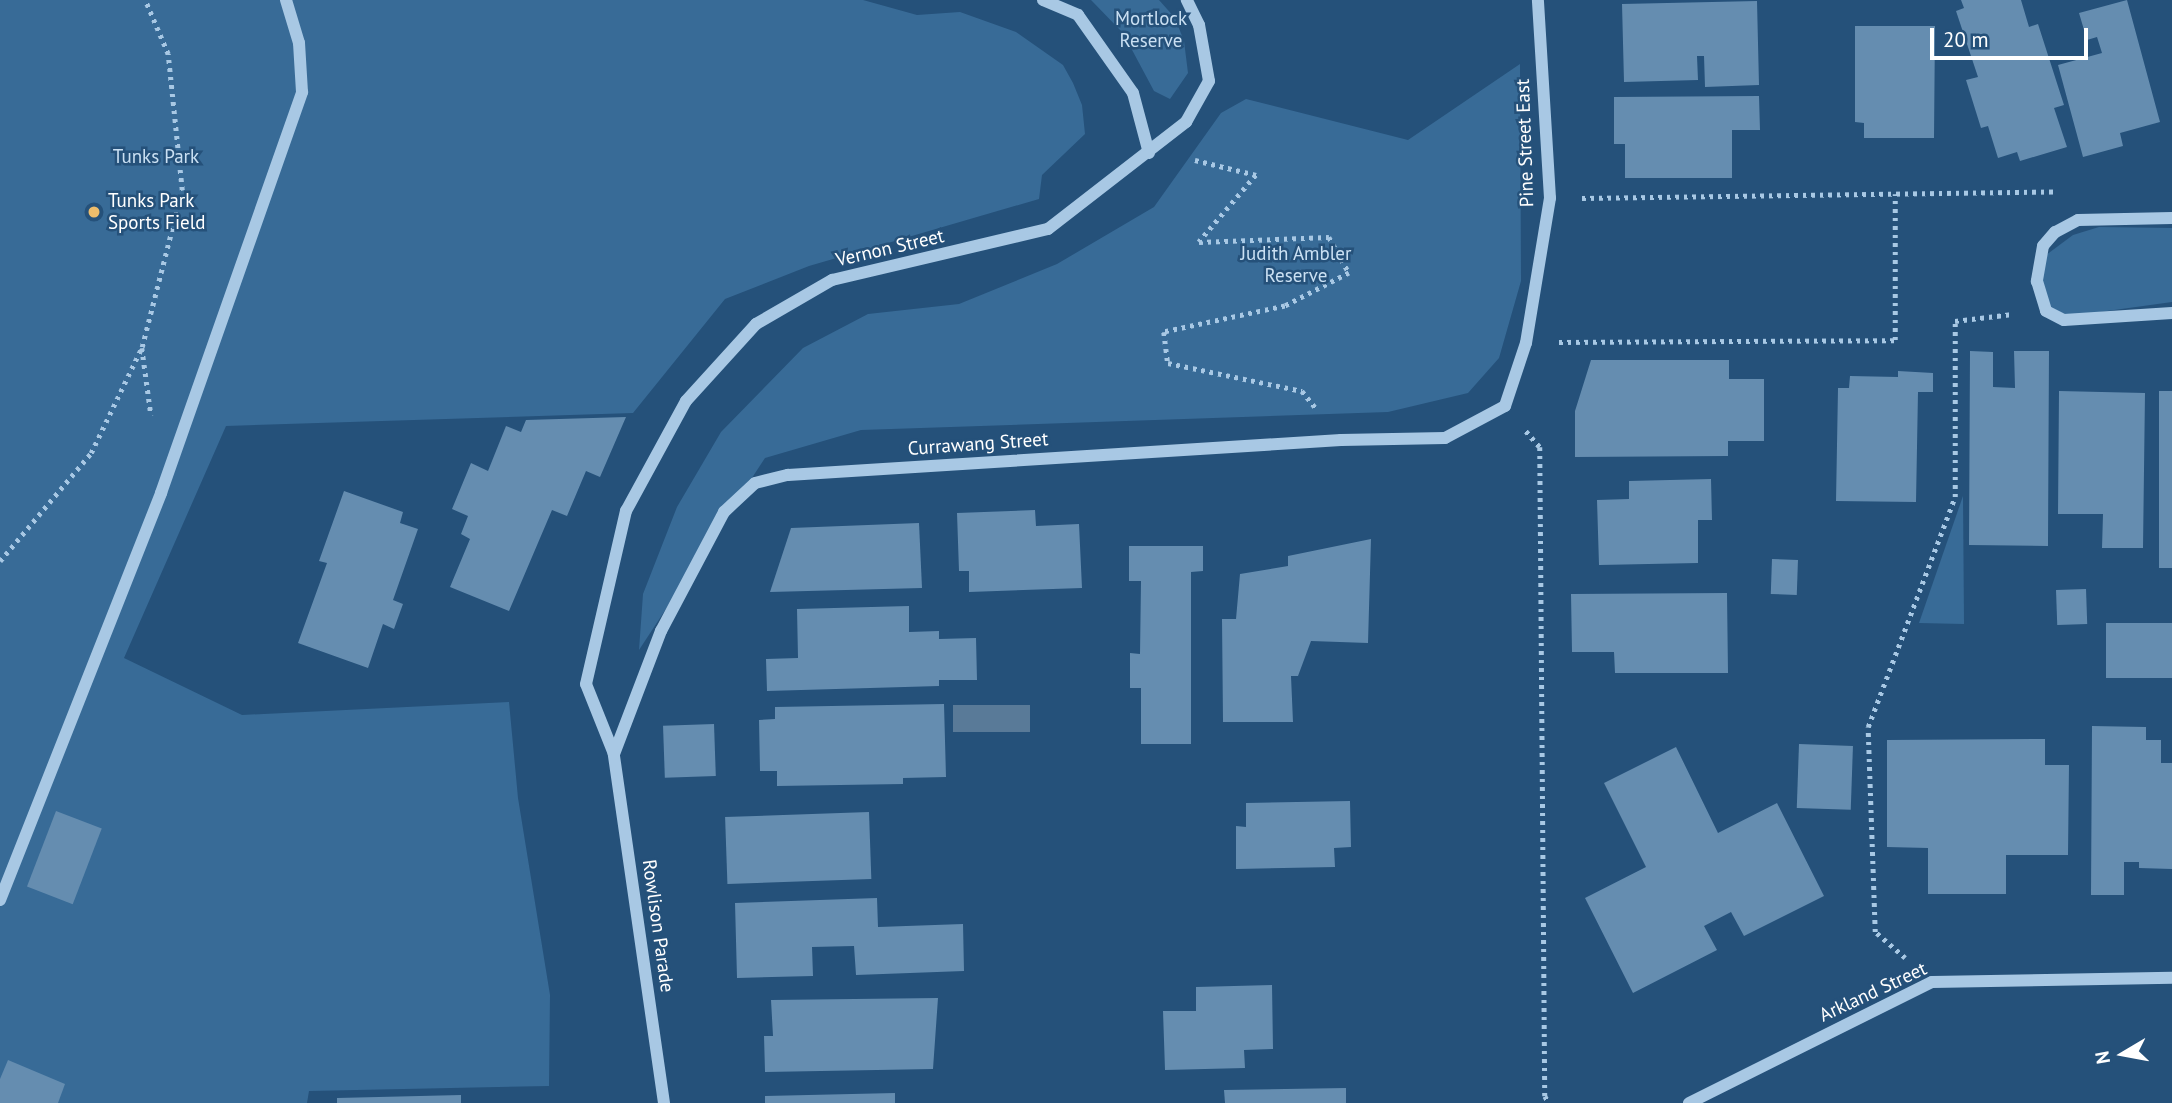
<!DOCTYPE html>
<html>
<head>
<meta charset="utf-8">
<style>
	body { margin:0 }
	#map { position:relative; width:2172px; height:1103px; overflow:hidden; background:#25517a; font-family:"PT Sans",sans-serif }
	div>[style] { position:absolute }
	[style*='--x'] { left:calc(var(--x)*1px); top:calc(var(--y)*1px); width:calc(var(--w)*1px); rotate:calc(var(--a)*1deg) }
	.green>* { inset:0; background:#386b97 }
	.water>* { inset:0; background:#597a98; transform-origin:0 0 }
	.building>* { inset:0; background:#658db0; transform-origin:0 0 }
	.path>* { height:4.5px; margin-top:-2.25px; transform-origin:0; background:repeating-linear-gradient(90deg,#a8c8e4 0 3.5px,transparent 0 8.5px) }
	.minor>* { height:12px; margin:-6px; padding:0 6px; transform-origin:6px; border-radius:6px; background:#a8c8e4 }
	.dots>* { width:19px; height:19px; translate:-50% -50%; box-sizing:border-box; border:4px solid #25517a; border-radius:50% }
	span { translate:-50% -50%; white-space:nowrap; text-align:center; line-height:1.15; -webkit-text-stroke:5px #25517a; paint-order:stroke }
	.park-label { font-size:19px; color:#cae0f3 }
	.street-label { font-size:19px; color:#fff }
	.poi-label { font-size:19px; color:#fff }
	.left { translate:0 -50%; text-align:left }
	.north { position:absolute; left:2088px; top:1019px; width:70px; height:70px; -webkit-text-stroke:5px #25517a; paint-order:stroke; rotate:260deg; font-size:19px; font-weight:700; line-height:28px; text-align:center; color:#fff }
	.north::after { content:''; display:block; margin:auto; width:24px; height:32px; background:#fff; clip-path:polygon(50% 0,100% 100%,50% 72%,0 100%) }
	.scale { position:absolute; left:1930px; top:28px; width:158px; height:32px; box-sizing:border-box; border:4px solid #fff; border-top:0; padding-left:9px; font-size:21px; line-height:24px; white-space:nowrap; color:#fff; -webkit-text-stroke:5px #25517a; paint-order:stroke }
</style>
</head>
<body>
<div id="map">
	<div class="green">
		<div style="clip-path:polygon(0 0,863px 0,917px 15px,960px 12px,1016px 32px,1063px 65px,1073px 83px,1082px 105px,1085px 134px,1042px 175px,1039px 199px,809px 266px,725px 299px,633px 413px,226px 426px,124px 658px,242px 715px,509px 702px,518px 798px,550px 995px,549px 1086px,309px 1091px,307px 1103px,0 1103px)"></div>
		<div style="clip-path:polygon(1091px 0,1159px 0,1175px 18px,1184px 41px,1188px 73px,1170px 99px,1154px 91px,1123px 33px)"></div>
		<div style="clip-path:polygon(1520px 64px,1521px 281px,1499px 358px,1468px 393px,1388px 412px,861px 430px,765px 458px,639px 650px,643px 594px,677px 507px,721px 432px,803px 348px,868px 314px,959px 304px,1057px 264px,1154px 207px,1221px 113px,1246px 99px,1408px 140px)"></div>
		<div style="clip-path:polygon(2099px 227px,2172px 228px,2172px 302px,2071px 316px,2051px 309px,2039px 275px,2042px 258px,2073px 235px)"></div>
		<div style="clip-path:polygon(1963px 496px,1964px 624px,1919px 623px)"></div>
	</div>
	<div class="water">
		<div style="left:1030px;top:705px;width:27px;height:77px;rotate:90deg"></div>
	</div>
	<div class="building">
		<div style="clip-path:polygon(1961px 0,2021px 0,2029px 27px,2038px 24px,2064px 105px,2054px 108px,2067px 147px,2020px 161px,2017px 152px,1998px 158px,1988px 126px,1981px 128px,1966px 80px,1978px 77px,1956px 11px,1964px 8px)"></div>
		<div style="clip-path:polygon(2127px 0,2160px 122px,2120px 133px,2123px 146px,2083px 157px,2058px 65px,2102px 53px,2097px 37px,2087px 40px,2079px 13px)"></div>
		<div style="clip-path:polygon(1757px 1px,1759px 85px,1705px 87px,1704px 56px,1697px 56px,1698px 80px,1624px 82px,1622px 4px)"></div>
		<div style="clip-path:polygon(1855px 26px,1935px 26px,1934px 138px,1864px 138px,1864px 123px,1855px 122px)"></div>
		<div style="clip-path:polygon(1759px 96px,1760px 130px,1732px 130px,1732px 178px,1625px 178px,1625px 144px,1614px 144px,1614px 97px)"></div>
		<div style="clip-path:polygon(1970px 351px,1993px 352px,1993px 387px,2015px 388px,2014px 351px,2049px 351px,2048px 546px,1969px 545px)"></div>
		<div style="clip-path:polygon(1591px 360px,1729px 360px,1729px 379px,1764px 379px,1764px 441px,1728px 441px,1728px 456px,1575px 457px,1575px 411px)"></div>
		<div style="clip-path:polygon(1898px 371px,1933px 373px,1933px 392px,1918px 392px,1916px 502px,1836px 501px,1838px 388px,1849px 388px,1850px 376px,1898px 377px)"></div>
		<div style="clip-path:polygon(2059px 391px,2145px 393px,2143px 548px,2102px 548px,2103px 514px,2058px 514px)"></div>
		<div style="left:2172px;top:391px;width:177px;height:13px;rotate:90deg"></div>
		<div style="clip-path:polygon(626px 417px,600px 477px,586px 471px,567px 516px,552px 510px,509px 611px,450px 587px,470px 539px,461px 534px,468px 516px,452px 509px,471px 463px,488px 471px,506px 426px,521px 432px,526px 420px)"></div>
		<div style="clip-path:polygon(1711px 479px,1712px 520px,1698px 520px,1698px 563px,1599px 565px,1597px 500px,1629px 499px,1629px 481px)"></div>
		<div style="clip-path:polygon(344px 491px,403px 512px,400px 523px,418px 529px,393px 600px,403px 604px,394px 629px,383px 624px,368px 668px,298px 643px,327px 563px,319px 561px)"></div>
		<div style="clip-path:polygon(1035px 510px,1036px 526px,1079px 524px,1082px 588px,969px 592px,969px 571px,959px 571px,957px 513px)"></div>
		<div style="clip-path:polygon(919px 523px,922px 588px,770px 592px,791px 528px)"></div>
		<div style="clip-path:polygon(1371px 539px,1368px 643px,1311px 641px,1298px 676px,1291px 676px,1293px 722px,1223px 722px,1222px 619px,1236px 619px,1240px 574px,1288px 566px,1288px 556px)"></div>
		<div style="clip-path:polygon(1129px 546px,1203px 546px,1203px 571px,1191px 572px,1191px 744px,1141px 744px,1141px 688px,1130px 688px,1130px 653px,1140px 654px,1141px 581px,1129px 581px)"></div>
		<div style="left:1772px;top:559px;width:26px;height:35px;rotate:2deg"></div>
		<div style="left:2086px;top:589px;width:35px;height:30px;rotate:88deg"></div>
		<div style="clip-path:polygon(1727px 593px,1728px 673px,1615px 673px,1614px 652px,1572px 652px,1571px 594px)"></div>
		<div style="clip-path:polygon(909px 606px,909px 632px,939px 631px,939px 639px,976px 638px,977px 680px,939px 680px,939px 686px,767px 691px,766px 659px,798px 658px,797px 609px)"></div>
		<div style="left:2172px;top:623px;width:55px;height:66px;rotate:90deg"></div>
		<div style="clip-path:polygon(944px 704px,946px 777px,903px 778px,903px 784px,777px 786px,777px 771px,760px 771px,759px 720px,775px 719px,775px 707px)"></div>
		<div style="left:714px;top:724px;width:52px;height:51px;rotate:88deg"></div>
		<div style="clip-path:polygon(2092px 726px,2146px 727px,2146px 740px,2161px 740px,2161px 763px,2172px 763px,2172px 869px,2139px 868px,2139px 862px,2124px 862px,2124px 895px,2091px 895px)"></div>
		<div style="clip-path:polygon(2045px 739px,2045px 765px,2069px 765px,2068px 855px,2006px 855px,2006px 894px,1928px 894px,1928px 848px,1887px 847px,1887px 740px)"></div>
		<div style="left:1799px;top:744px;width:54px;height:64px;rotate:2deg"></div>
		<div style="clip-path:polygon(1676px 747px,1718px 833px,1777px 803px,1824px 896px,1744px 936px,1731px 912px,1704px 926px,1717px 950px,1633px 993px,1585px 898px,1646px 867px,1604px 783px)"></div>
		<div style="clip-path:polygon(1350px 801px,1351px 847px,1334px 848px,1335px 867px,1236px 869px,1236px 826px,1246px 827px,1246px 803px)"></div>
		<div style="left:56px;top:811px;width:49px;height:81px;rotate:21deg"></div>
		<div style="left:869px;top:812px;width:67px;height:144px;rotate:88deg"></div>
		<div style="clip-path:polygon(877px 898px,878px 927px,963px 924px,964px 971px,856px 975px,854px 946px,812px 947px,813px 976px,737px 978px,735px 903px)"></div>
		<div style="clip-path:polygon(1272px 985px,1273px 1049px,1244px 1050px,1245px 1068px,1165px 1070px,1163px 1011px,1196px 1011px,1196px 987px)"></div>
		<div style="clip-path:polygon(938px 998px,933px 1069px,765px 1072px,764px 1036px,773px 1036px,771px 1000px)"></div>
		<div style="clip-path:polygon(8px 1060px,65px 1084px,58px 1103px,0 1103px,0 1079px)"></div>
		<div style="clip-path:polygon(1346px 1088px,1346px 1103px,1225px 1103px,1224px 1090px)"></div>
		<div style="clip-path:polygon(895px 1093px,895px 1103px,765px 1103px,765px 1096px)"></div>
		<div style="clip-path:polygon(461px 1095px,461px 1103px,337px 1103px,337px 1098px)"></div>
	</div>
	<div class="path">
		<div style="--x:1195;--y:160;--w:63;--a:13.8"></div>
		<div style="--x:1256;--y:175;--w:88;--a:130.4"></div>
		<div style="--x:1199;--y:242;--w:130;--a:-2.2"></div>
		<div style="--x:1329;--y:237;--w:41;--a:60.9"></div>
		<div style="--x:1349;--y:273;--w:72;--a:152.7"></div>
		<div style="--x:1285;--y:306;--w:124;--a:167.9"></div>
		<div style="--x:1164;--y:332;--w:31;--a:83"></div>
		<div style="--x:1168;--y:363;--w:137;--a:11.8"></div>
		<div style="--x:1302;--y:391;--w:22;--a:51"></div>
		<div style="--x:1582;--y:198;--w:474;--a:-0.8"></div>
		<div style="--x:1559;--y:342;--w:336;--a:-0.3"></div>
		<div style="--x:1895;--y:340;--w:146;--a:-90"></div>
		<div style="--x:142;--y:348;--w:68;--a:82.3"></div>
		<div style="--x:1526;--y:431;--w:21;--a:49"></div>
		<div style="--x:1540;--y:447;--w:649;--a:89.56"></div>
		<div style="--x:1545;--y:1096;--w:8;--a:60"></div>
		<div style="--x:0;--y:561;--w:141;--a:-49.9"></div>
		<div style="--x:91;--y:453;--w:118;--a:-64.3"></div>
		<div style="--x:142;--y:347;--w:162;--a:-75.7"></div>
		<div style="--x:182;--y:190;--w:137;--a:-95.9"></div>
		<div style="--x:168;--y:54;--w:59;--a:-113.1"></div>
		<div style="--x:1905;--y:958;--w:40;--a:-139"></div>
		<div style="--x:1875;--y:932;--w:205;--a:-92"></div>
		<div style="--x:1868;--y:727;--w:246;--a:-69.3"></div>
		<div style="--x:1955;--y:497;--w:176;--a:-90"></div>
		<div style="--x:1955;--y:321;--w:58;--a:-6.9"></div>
	</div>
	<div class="minor">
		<div style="--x:1043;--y:0;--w:38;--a:23"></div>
		<div style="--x:1078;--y:15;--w:95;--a:54.8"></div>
		<div style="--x:1133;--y:93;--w:62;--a:75.1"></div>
		<div style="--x:2172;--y:218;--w:94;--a:178.8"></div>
		<div style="--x:2078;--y:220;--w:26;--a:152"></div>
		<div style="--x:2055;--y:232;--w:18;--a:131"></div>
		<div style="--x:2043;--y:246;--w:36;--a:100"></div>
		<div style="--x:2037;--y:281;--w:31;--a:73"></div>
		<div style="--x:2046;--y:311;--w:20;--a:27"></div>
		<div style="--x:2064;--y:320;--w:108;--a:-3.7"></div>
		<div style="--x:614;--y:754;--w:132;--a:-69.1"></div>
		<div style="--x:661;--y:631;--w:135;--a:-62.1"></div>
		<div style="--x:724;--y:512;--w:42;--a:-43.1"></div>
		<div style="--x:755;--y:483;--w:34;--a:-14"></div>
		<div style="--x:788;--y:475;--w:554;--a:-3.62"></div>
		<div style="--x:1341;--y:440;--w:104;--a:-1.1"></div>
		<div style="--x:1445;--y:438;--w:68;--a:-28.1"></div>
		<div style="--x:1505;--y:406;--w:66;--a:-71.6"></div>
		<div style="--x:1526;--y:343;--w:147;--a:-80.6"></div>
		<div style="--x:1550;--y:198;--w:198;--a:-93.5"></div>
		<div style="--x:0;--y:900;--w:438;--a:-68.4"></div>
		<div style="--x:161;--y:493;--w:425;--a:-70.6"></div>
		<div style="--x:302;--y:92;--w:49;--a:-93.5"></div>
		<div style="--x:299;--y:43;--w:45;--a:-106.8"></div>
		<div style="--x:664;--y:1103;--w:353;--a:-98.2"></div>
		<div style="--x:614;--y:754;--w:75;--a:-111.8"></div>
		<div style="--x:586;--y:684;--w:178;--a:-77"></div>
		<div style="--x:626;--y:511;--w:125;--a:-61.4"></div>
		<div style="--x:686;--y:401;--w:104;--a:-47.7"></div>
		<div style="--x:756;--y:324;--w:88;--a:-30.1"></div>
		<div style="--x:832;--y:280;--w:222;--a:-13.3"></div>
		<div style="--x:1048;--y:229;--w:175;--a:-37.8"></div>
		<div style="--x:1186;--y:122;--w:47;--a:-60.7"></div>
		<div style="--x:1209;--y:81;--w:57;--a:-100.1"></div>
		<div style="--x:1199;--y:25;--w:28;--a:-116"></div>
		<div style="--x:1689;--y:1103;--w:271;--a:-26.5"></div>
		<div style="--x:1932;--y:982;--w:240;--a:-1"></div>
	</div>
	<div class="dots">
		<div style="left:94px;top:212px;background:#edbd6c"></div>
	</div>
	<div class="park-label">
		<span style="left:1151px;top:30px">Mortlock<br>Reserve</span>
		<span style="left:156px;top:157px">Tunks Park</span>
		<span style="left:1296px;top:265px">Judith Ambler<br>Reserve</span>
	</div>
	<div class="street-label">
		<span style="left:1525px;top:143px;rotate:-92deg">Pine Street East</span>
		<span style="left:890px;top:248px;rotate:-13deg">Vernon Street</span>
		<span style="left:978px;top:444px;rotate:-4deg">Currawang Street</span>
		<span style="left:658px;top:926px;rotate:82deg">Rowlison Parade</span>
		<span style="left:1873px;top:992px;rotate:-25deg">Arkland Street</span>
	</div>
	<div class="poi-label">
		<span class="left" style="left:108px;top:212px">Tunks Park<br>Sports Field</span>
	</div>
	<div class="north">N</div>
	<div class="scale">20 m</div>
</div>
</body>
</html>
